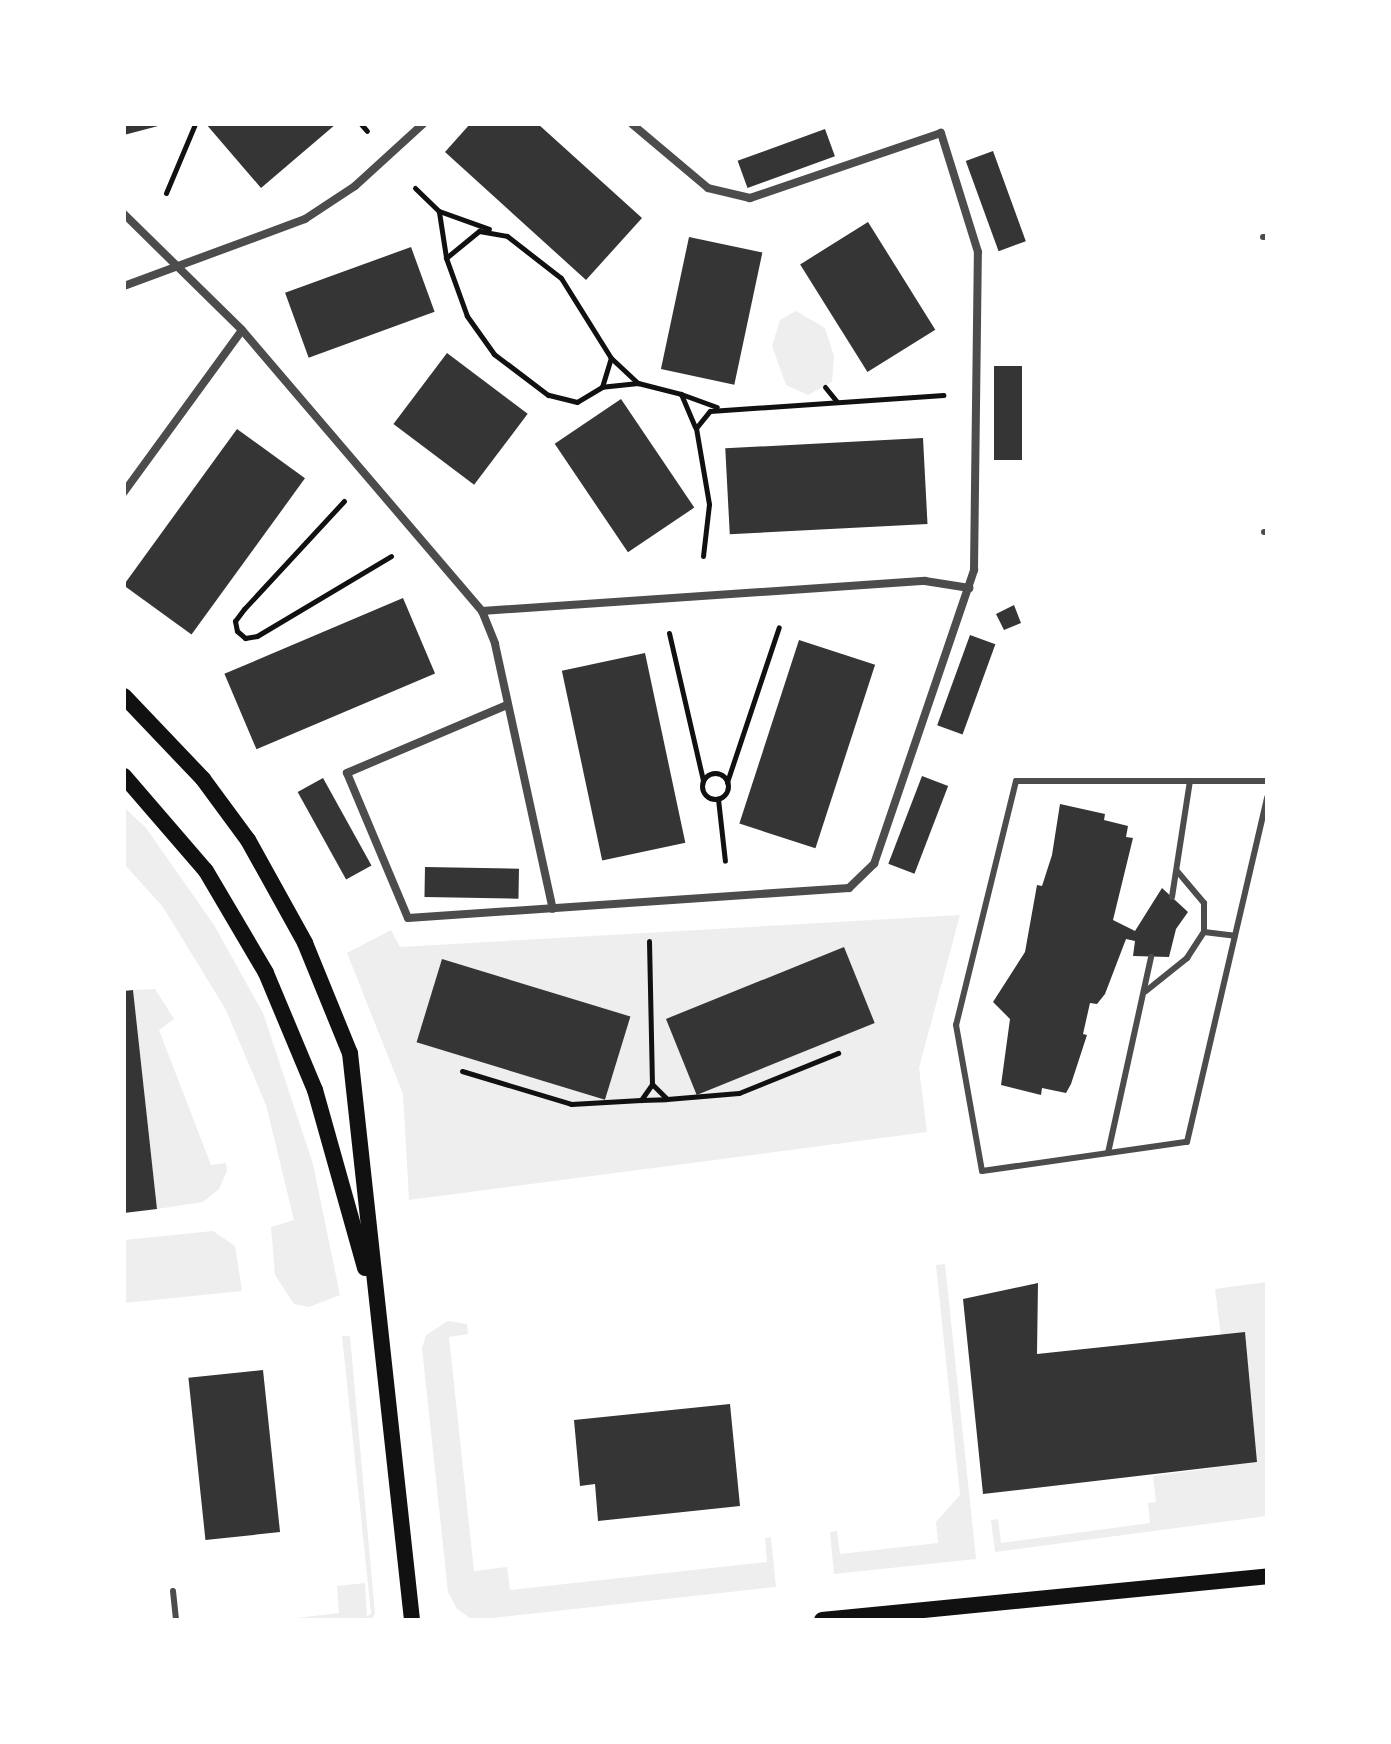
<!DOCTYPE html>
<html>
<head>
<meta charset="utf-8">
<style>
	body { margin:0 }
	#map { position:relative; width:1391px; height:1744px; overflow:hidden; background:#fff; font-family:Lora,serif }
	div>[style] { position:absolute }
	[style*='--x'] { left:calc(var(--x)*1px); top:calc(var(--y)*1px); width:calc(var(--w)*1px); rotate:calc(var(--a)*1deg) }
	.green>* { inset:0; background:#eee }
	.building>* { inset:0; background:#353535; transform-origin:0 0 }
	.path>* { height:5px; margin:-2.5px; padding:0 2.5px; transform-origin:2.5px; border-radius:2.5px; background:#111 }
	.path>.ring { margin:-2.5px; padding:0; box-sizing:content-box; background:none; border:5px solid #111; border-radius:50% }
	.service>* { height:6px; margin:-3px; padding:0 3px; transform-origin:3px; border-radius:3px; background:#4c4c4c }
	.minor>* { height:8px; margin:-4px; padding:0 4px; transform-origin:4px; border-radius:4px; background:#4c4c4c }
	.secondary>* { height:16px; margin:-8px; padding:0 8px; transform-origin:8px; border-radius:8px; background:#111 }
	span { translate:-50% -50%; white-space:nowrap; text-align:center; line-height:1.15; -webkit-text-stroke:8px #fff; paint-order:stroke }
	.frame { position:absolute; inset:0; border:126px solid #fff; pointer-events:none }
</style>
</head>
<body>
<div id="map">
	<div class="green">
		<div style="clip-path:polygon(796px 311px,825px 328px,834px 356px,832px 382px,808px 395px,786px 385px,772px 346px,780px 320px)"></div>
		<div style="clip-path:polygon(124px 807px,146px 828px,214px 925px,263px 1013px,313px 1164px,340px 1295px,309px 1307px,294px 1304px,275px 1275px,271px 1227px,294px 1220px,266px 1105px,226px 1010px,163px 907px,124px 864px)"></div>
		<div style="clip-path:polygon(960px 915px,919px 1068px,927px 1132px,409px 1200px,403px 1094px,347px 953px,391px 930px,400px 947px)"></div>
		<div style="clip-path:polygon(155px 989px,174px 1019px,159px 1030px,211px 1165px,226px 1163px,227px 1171px,219px 1189px,203px 1202px,157px 1209px,133px 990px)"></div>
		<div style="clip-path:polygon(213px 1231px,235px 1246px,242px 1291px,124px 1303px,124px 1240px)"></div>
		<div style="clip-path:polygon(945px 1264px,976px 1559px,834px 1574px,830px 1532px,837px 1531px,840px 1554px,938px 1543px,936px 1522px,960px 1495px,936px 1265px)"></div>
		<div style="clip-path:polygon(1267px 1282px,1267px 1516px,995px 1552px,991px 1520px,998px 1519px,1001px 1543px,1150px 1523px,1148px 1503px,1156px 1502px,1153px 1476px,1257px 1462px,1240px 1335px,1221px 1336px,1215px 1289px)"></div>
		<div style="clip-path:polygon(448px 1321px,467px 1324px,468px 1334px,449px 1337px,474px 1571px,507px 1567px,510px 1590px,767px 1562px,765px 1538px,771px 1537px,776px 1587px,473px 1620px,457px 1609px,448px 1592px,422px 1348px,426px 1335px)"></div>
		<div style="clip-path:polygon(342px 1336px,350px 1336px,375px 1614px,371px 1620px,280px 1620px,339px 1613px,337px 1586px,365px 1583px,367px 1617px,371px 1613px)"></div>
	</div>
	<div class="building">
		<div style="clip-path:polygon(124px 124px,162px 124px,162px 125px,124px 135px)"></div>
		<div style="clip-path:polygon(206px 124px,336px 124px,261px 188px)"></div>
		<div style="clip-path:polygon(470px 124px,538px 124px,642px 218px,586px 280px,445px 152px)"></div>
		<div style="left:825px;top:129px;width:29px;height:93px;rotate:70deg"></div>
		<div style="left:993px;top:151px;width:96px;height:29px;rotate:70deg"></div>
		<div style="left:868px;top:222px;width:127px;height:80px;rotate:58deg"></div>
		<div style="left:689px;top:237px;width:75px;height:135px;rotate:12deg"></div>
		<div style="left:411px;top:247px;width:69px;height:134px;rotate:70deg"></div>
		<div style="left:447px;top:353px;width:101px;height:89px;rotate:37deg"></div>
		<div style="left:994px;top:366px;width:28px;height:94px"></div>
		<div style="left:621px;top:399px;width:131px;height:80px;rotate:56deg"></div>
		<div style="left:237px;top:429px;width:84px;height:193px;rotate:36deg"></div>
		<div style="left:923px;top:438px;width:86px;height:198px;rotate:87deg"></div>
		<div style="left:403px;top:598px;width:82px;height:194px;rotate:67deg"></div>
		<div style="clip-path:polygon(1014px 605px,1021px 623px,1004px 630px,996px 614px)"></div>
		<div style="left:970px;top:635px;width:27px;height:96px;rotate:20deg"></div>
		<div style="left:799px;top:640px;width:80px;height:193px;rotate:18deg"></div>
		<div style="left:645px;top:653px;width:194px;height:85px;rotate:78deg"></div>
		<div style="left:922px;top:776px;width:28px;height:94px;rotate:21deg"></div>
		<div style="left:323px;top:778px;width:100px;height:29px;rotate:61deg"></div>
		<div style="clip-path:polygon(1060px 804px,1105px 814px,1104px 820px,1128px 826px,1126px 837px,1133px 838px,1113px 920px,1135px 931px,1162px 888px,1188px 912px,1176px 929px,1169px 957px,1133px 956px,1135px 941px,1126px 939px,1105px 994px,1097px 1004px,1090px 1003px,1083px 1034px,1087px 1035px,1071px 1084px,1066px 1093px,1042px 1088px,1041px 1095px,1001px 1085px,1010px 1019px,993px 1002px,1025px 952px,1037px 885px,1042px 886px,1052px 855px)"></div>
		<div style="left:425px;top:867px;width:94px;height:30px;rotate:1deg"></div>
		<div style="left:844px;top:947px;width:82px;height:192px;rotate:68deg"></div>
		<div style="left:442px;top:959px;width:197px;height:87px;rotate:17deg"></div>
		<div style="clip-path:polygon(133px 990px,157px 1209px,124px 1213px,124px 991px)"></div>
		<div style="clip-path:polygon(1038px 1283px,1037px 1354px,1245px 1332px,1257px 1462px,983px 1494px,963px 1299px)"></div>
		<div style="left:263px;top:1370px;width:163px;height:75px;rotate:84deg"></div>
		<div style="clip-path:polygon(730px 1404px,740px 1506px,598px 1521px,595px 1484px,580px 1486px,574px 1420px)"></div>
	</div>
	<div class="path">
		<div style="--x:361;--y:124;--w:9;--a:49"></div>
		<div style="--x:415;--y:188;--w:33;--a:44"></div>
		<div style="--x:439;--y:211;--w:53;--a:19.8"></div>
		<div style="--x:166;--y:193;--w:75;--a:-67.2"></div>
		<div style="--x:439;--y:212;--w:46;--a:81.2"></div>
		<div style="--x:638;--y:383;--w:36;--a:174"></div>
		<div style="--x:602;--y:387;--w:29;--a:149"></div>
		<div style="--x:577;--y:402;--w:30;--a:-166"></div>
		<div style="--x:548;--y:395;--w:68;--a:-142.8"></div>
		<div style="--x:494;--y:354;--w:47;--a:-125.4"></div>
		<div style="--x:467;--y:316;--w:62;--a:-109.9"></div>
		<div style="--x:446;--y:258;--w:43;--a:-39.3"></div>
		<div style="--x:479;--y:231;--w:28;--a:10"></div>
		<div style="--x:507;--y:236;--w:68;--a:37.9"></div>
		<div style="--x:561;--y:278;--w:94;--a:58"></div>
		<div style="--x:611;--y:358;--w:37;--a:43"></div>
		<div style="--x:638;--y:383;--w:44;--a:14.3"></div>
		<div style="--x:602;--y:387;--w:30;--a:-73"></div>
		<div style="--x:825;--y:387;--w:19;--a:51"></div>
		<div style="--x:695;--y:427;--w:36;--a:-113"></div>
		<div style="--x:681;--y:394;--w:38;--a:20"></div>
		<div style="--x:344;--y:501;--w:147;--a:132.8"></div>
		<div style="--x:244;--y:609;--w:15;--a:127"></div>
		<div style="--x:235;--y:621;--w:10;--a:79"></div>
		<div style="--x:237;--y:631;--w:11;--a:41"></div>
		<div style="--x:245;--y:638;--w:12;--a:-9"></div>
		<div style="--x:257;--y:636;--w:156;--a:-30.8"></div>
		<div style="--x:703;--y:556;--w:52;--a:-83.4"></div>
		<div style="--x:709;--y:504;--w:77;--a:-99.7"></div>
		<div style="--x:696;--y:428;--w:22;--a:-51"></div>
		<div style="--x:710;--y:411;--w:234;--a:-3.9"></div>
		<div style="--x:669;--y:633;--w:151;--a:77"></div>
		<div class="ring" style="left:702px;top:773px;width:21px;height:21px"></div>
		<div style="--x:727;--y:782;--w:163;--a:-71.5"></div>
		<div style="--x:718;--y:799;--w:62;--a:83.6"></div>
		<div style="--x:649;--y:941;--w:143;--a:88.8"></div>
		<div style="--x:652;--y:1084;--w:21;--a:45"></div>
		<div style="--x:667;--y:1099;--w:72;--a:-4.8"></div>
		<div style="--x:739;--y:1093;--w:107;--a:-22"></div>
		<div style="--x:462;--y:1071;--w:114;--a:16.8"></div>
		<div style="--x:571;--y:1104;--w:70;--a:-3.3"></div>
		<div style="--x:641;--y:1100;--w:19;--a:-55"></div>
		<div style="--x:641;--y:1100;--w:25;--a:-2"></div>
	</div>
	<div class="service">
		<div style="--x:1263;--y:237;--w:4;--a:0"></div>
		<div style="--x:1264;--y:532;--w:3;--a:0"></div>
		<div style="--x:1267;--y:781;--w:251;--a:180"></div>
		<div style="--x:1016;--y:781;--w:251;--a:103.8"></div>
		<div style="--x:956;--y:1025;--w:148;--a:79.9"></div>
		<div style="--x:982;--y:1171;--w:207;--a:-8.1"></div>
		<div style="--x:1187;--y:1142;--w:354;--a:-76.9"></div>
		<div style="--x:1172;--y:897;--w:117;--a:-81.2"></div>
		<div style="--x:1204;--y:932;--w:31;--a:7"></div>
		<div style="--x:1146;--y:991;--w:53;--a:-38.8"></div>
		<div style="--x:1187;--y:958;--w:31;--a:-57"></div>
		<div style="--x:1204;--y:932;--w:29;--a:-90"></div>
		<div style="--x:1204;--y:903;--w:42;--a:-130.2"></div>
		<div style="--x:1108;--y:1153;--w:201;--a:-77.6"></div>
		<div style="--x:173;--y:1591;--w:29;--a:84"></div>
	</div>
	<div class="minor">
		<div style="--x:124;--y:214;--w:165;--a:44.5"></div>
		<div style="--x:242;--y:330;--w:370;--a:49.5"></div>
		<div style="--x:482;--y:611;--w:35;--a:68"></div>
		<div style="--x:495;--y:644;--w:271;--a:77.7"></div>
		<div style="--x:124;--y:286;--w:193;--a:-20.3"></div>
		<div style="--x:305;--y:219;--w:60;--a:-33.4"></div>
		<div style="--x:355;--y:186;--w:92;--a:-42.4"></div>
		<div style="--x:124;--y:492;--w:200;--a:-53.9"></div>
		<div style="--x:482;--y:611;--w:444;--a:-3.9"></div>
		<div style="--x:925;--y:581;--w:45;--a:9"></div>
		<div style="--x:507;--y:705;--w:174;--a:157"></div>
		<div style="--x:347;--y:773;--w:157;--a:67.2"></div>
		<div style="--x:408;--y:918;--w:442;--a:-3.9"></div>
		<div style="--x:849;--y:888;--w:35;--a:-44"></div>
		<div style="--x:874;--y:864;--w:311;--a:-71.2"></div>
		<div style="--x:974;--y:570;--w:318;--a:-89.3"></div>
		<div style="--x:978;--y:252;--w:125;--a:-107.3"></div>
		<div style="--x:941;--y:133;--w:202;--a:161.2"></div>
		<div style="--x:750;--y:198;--w:43;--a:-166.6"></div>
		<div style="--x:708;--y:188;--w:99;--a:-139.9"></div>
	</div>
	<div class="secondary">
		<div style="--x:124;--y:696;--w:115;--a:46.4"></div>
		<div style="--x:203;--y:779;--w:76;--a:53.6"></div>
		<div style="--x:248;--y:840;--w:118;--a:61"></div>
		<div style="--x:305;--y:943;--w:119;--a:67.8"></div>
		<div style="--x:350;--y:1053;--w:570;--a:83.76"></div>
		<div style="--x:124;--y:776;--w:125;--a:49.2"></div>
		<div style="--x:206;--y:871;--w:118;--a:59.5"></div>
		<div style="--x:266;--y:973;--w:127;--a:67.3"></div>
		<div style="--x:315;--y:1090;--w:185;--a:74.3"></div>
		<div style="--x:822;--y:1620;--w:447;--a:-5.6"></div>
	</div>
	<div class="frame"></div>
</div>
</body>
</html>
